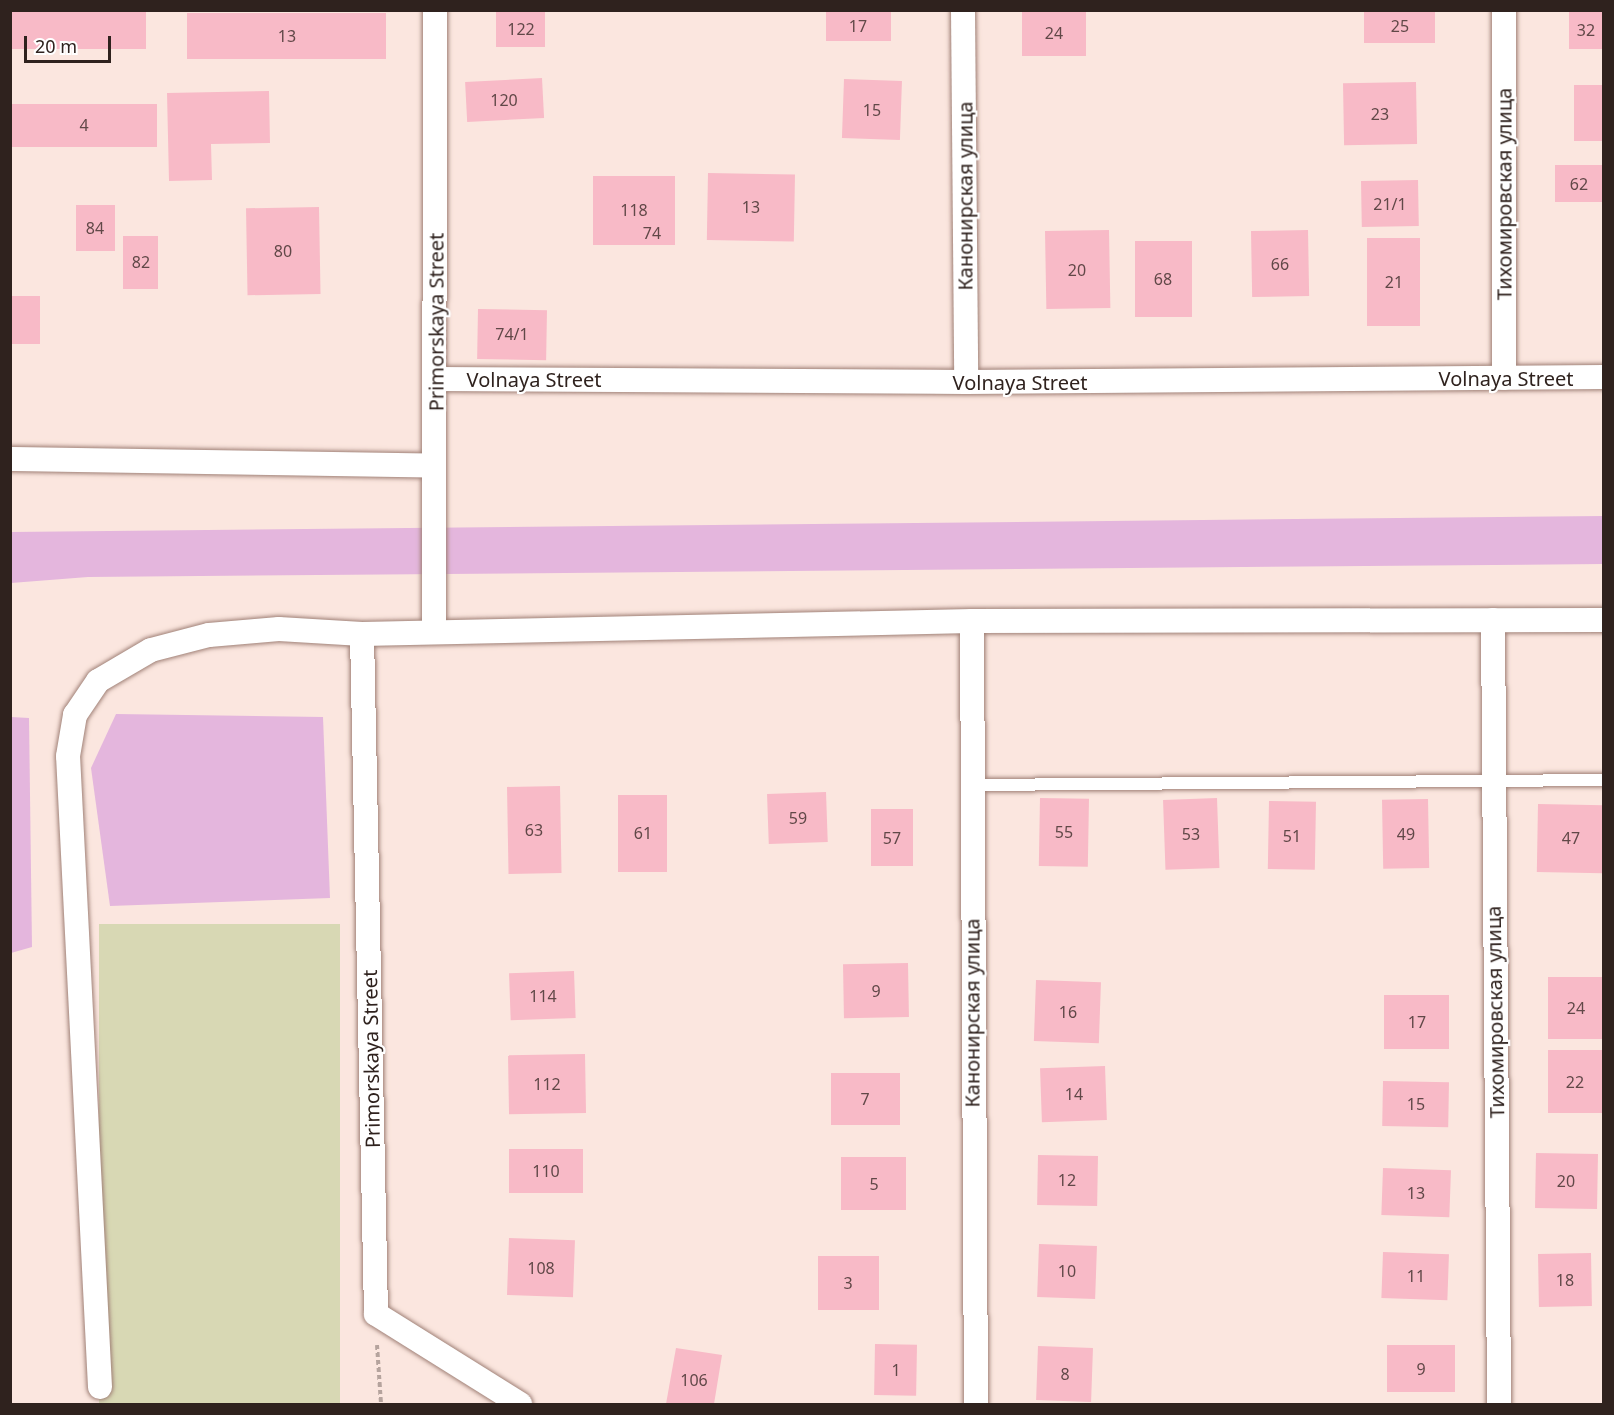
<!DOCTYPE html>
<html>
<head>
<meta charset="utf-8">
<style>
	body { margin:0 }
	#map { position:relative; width:1614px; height:1415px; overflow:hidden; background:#fbe6df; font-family:"Noto Sans",sans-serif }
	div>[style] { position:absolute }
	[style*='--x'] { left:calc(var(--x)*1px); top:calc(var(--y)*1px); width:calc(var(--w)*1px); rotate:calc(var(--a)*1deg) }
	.green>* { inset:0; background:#d8d8b4; transform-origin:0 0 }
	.water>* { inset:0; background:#e4b6dd }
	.building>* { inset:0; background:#f8bac7; transform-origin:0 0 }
	.path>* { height:4px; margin-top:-2px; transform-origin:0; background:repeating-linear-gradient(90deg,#b5a39d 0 4.5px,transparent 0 7.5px) }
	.roads { filter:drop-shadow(0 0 2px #a08177) drop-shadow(0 0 2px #a08177) }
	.service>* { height:12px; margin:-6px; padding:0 6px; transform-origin:6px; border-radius:6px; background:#fff }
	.minor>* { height:24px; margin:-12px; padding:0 12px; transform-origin:12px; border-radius:12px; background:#fff }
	span { translate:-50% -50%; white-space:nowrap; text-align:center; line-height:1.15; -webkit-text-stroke:4.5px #fff; paint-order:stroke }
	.number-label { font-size:16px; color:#614848 }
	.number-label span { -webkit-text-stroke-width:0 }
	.street-label { font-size:20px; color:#2f221e }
	.frame { position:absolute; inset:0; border:12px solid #2f221e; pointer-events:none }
	.scale { position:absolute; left:24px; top:36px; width:87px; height:27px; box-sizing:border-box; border:3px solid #2f221e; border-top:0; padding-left:8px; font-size:18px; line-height:21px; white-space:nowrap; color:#2f221e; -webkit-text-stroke:4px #fff; paint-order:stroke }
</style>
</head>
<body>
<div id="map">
	<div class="green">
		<div style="left:99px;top:924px;width:241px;height:481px"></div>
	</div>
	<div class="water">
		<div style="clip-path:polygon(1604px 516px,1603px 564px,88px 577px,11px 583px,11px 532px)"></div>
		<div style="clip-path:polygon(116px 714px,323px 717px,330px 898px,110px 906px,91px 768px)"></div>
		<div style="clip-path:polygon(11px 717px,29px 718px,32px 947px,11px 953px)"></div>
	</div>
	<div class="building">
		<div style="left:10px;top:10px;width:136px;height:39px"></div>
		<div style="left:496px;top:10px;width:49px;height:37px"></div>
		<div style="left:826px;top:10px;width:65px;height:31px"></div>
		<div style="left:1022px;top:10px;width:64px;height:46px"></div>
		<div style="left:1364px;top:10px;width:71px;height:33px"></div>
		<div style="left:1569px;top:10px;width:35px;height:39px"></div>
		<div style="left:187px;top:13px;width:199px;height:46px"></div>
		<div style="left:542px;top:78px;width:40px;height:77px;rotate:87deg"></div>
		<div style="left:844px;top:79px;width:58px;height:59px;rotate:2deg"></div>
		<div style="left:1416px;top:82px;width:62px;height:73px;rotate:89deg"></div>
		<div style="left:1574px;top:85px;width:30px;height:56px"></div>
		<div style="clip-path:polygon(269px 91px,270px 143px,211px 144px,212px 180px,169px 181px,167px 93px)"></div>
		<div style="left:10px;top:104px;width:147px;height:43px"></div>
		<div style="left:1555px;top:165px;width:49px;height:37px"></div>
		<div style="left:708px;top:173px;width:87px;height:67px;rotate:1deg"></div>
		<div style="left:593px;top:176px;width:82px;height:69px"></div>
		<div style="left:1418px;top:180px;width:46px;height:57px;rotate:89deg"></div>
		<div style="left:76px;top:205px;width:39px;height:46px"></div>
		<div style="left:319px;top:207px;width:87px;height:73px;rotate:89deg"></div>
		<div style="left:1109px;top:230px;width:78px;height:64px;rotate:89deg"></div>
		<div style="left:1308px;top:230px;width:66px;height:57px;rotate:89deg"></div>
		<div style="left:123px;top:236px;width:35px;height:53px"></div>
		<div style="left:1367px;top:238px;width:53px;height:88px"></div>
		<div style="left:1135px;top:241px;width:57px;height:76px"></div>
		<div style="left:40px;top:296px;width:48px;height:30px;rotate:90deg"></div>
		<div style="left:478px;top:309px;width:69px;height:50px;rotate:1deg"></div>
		<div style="left:560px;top:786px;width:87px;height:53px;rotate:89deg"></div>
		<div style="left:826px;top:792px;width:50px;height:59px;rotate:88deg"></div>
		<div style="left:618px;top:795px;width:49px;height:77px"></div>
		<div style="left:1040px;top:798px;width:49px;height:68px;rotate:1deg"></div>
		<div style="left:1217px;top:798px;width:70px;height:54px;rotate:88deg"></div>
		<div style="left:1428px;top:799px;width:69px;height:46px;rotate:89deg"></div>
		<div style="left:1269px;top:801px;width:47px;height:68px;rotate:1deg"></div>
		<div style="left:1538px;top:804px;width:66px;height:68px;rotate:1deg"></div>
		<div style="left:871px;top:809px;width:42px;height:57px"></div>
		<div style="left:908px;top:963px;width:54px;height:65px;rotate:89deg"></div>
		<div style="left:574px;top:971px;width:47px;height:65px;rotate:88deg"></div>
		<div style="left:1548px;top:977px;width:56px;height:62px"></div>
		<div style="left:1036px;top:980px;width:65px;height:61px;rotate:2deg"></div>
		<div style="left:1384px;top:995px;width:65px;height:54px"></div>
		<div style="left:1548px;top:1050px;width:55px;height:63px"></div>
		<div style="left:585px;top:1054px;width:59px;height:77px;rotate:89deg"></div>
		<div style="left:1105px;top:1066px;width:54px;height:65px;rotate:88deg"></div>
		<div style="left:831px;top:1073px;width:69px;height:52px"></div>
		<div style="left:1383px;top:1081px;width:66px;height:45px;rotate:1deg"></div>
		<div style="left:509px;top:1149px;width:74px;height:44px"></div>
		<div style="left:1536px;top:1153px;width:62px;height:55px;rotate:1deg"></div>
		<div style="left:1038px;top:1155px;width:60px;height:50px;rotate:1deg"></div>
		<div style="left:841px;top:1157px;width:65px;height:53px"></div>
		<div style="left:1383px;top:1168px;width:68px;height:47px;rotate:2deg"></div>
		<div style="left:509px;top:1238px;width:66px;height:57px;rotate:2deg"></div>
		<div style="left:1039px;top:1244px;width:58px;height:53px;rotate:2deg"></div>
		<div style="left:1383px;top:1252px;width:66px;height:46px;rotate:2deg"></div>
		<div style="left:1591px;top:1253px;width:53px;height:53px;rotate:89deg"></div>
		<div style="left:818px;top:1256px;width:61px;height:54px"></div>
		<div style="left:875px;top:1344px;width:42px;height:51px;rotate:1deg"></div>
		<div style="left:1455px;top:1345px;width:47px;height:68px;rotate:90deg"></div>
		<div style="left:1038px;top:1346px;width:55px;height:54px;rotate:2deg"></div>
		<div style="clip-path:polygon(676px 1348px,722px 1355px,714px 1404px,666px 1404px)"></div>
	</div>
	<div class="path">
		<div style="--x:377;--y:1345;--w:59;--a:86.1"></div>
	</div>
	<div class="roads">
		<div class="service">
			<div style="--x:971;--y:785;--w:633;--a:-0.45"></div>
		</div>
		<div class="minor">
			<div style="--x:963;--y:10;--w:372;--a:89.5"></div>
			<div style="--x:1504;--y:10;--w:368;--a:90"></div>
			<div style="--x:437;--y:379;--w:529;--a:0.32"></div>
			<div style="--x:966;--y:382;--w:638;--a:-0.45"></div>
			<div style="--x:10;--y:459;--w:423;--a:0.9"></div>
			<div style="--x:1493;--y:620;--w:784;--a:89.56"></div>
			<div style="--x:972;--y:621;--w:783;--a:89.71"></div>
			<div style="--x:434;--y:632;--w:622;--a:-89.91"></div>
			<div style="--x:362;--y:634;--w:680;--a:88.82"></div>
			<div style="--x:376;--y:1314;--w:170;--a:32"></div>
			<div style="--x:100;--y:1387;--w:632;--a:-92.9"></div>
			<div style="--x:68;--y:756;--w:42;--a:-80.3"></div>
			<div style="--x:75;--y:715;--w:41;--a:-55.9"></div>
			<div style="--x:98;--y:681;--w:61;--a:-30.3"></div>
			<div style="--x:151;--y:650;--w:60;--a:-14.5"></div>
			<div style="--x:209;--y:635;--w:70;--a:-4.9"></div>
			<div style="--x:279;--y:629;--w:83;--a:3.4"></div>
			<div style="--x:362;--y:634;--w:610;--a:-1.22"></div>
			<div style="--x:972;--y:621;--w:632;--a:-0.09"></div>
		</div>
	</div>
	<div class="number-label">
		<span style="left:858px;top:26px">17</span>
		<span style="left:1400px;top:26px">25</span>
		<span style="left:521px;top:29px">122</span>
		<span style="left:1586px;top:30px">32</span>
		<span style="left:1054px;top:33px">24</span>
		<span style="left:287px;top:36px">13</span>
		<span style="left:504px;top:100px">120</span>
		<span style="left:872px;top:110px">15</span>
		<span style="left:1380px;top:114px">23</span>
		<span style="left:84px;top:125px">4</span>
		<span style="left:1579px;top:184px">62</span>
		<span style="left:1390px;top:204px">21/1</span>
		<span style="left:751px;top:207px">13</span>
		<span style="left:634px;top:210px">118</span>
		<span style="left:95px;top:228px">84</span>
		<span style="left:652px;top:233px">74</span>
		<span style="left:283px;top:251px">80</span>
		<span style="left:141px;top:262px">82</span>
		<span style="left:1280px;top:264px">66</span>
		<span style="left:1077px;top:270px">20</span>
		<span style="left:1163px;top:279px">68</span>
		<span style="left:1394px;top:282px">21</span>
		<span style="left:512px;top:334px">74/1</span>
		<span style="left:798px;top:818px">59</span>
		<span style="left:534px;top:830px">63</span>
		<span style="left:1064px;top:832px">55</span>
		<span style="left:643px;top:833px">61</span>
		<span style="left:1191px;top:834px">53</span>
		<span style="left:1406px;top:834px">49</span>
		<span style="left:1292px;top:836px">51</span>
		<span style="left:892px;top:838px">57</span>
		<span style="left:1571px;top:838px">47</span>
		<span style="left:876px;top:991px">9</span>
		<span style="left:543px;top:996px">114</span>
		<span style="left:1576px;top:1008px">24</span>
		<span style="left:1068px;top:1012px">16</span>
		<span style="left:1417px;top:1022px">17</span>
		<span style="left:1575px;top:1082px">22</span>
		<span style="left:547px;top:1084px">112</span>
		<span style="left:1074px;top:1094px">14</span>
		<span style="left:865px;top:1099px">7</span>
		<span style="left:1416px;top:1104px">15</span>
		<span style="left:546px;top:1171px">110</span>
		<span style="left:1067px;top:1180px">12</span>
		<span style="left:1566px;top:1181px">20</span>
		<span style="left:874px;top:1184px">5</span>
		<span style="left:1416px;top:1193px">13</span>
		<span style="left:541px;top:1268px">108</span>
		<span style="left:1067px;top:1271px">10</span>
		<span style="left:1416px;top:1276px">11</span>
		<span style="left:1565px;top:1280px">18</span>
		<span style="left:848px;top:1283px">3</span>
		<span style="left:1421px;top:1369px">9</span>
		<span style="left:896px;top:1370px">1</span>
		<span style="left:1065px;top:1374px">8</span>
		<span style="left:694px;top:1380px">106</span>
	</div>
	<div class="street-label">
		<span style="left:1504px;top:194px;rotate:-90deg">Тихомировская улица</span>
		<span style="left:965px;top:196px;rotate:-90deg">Канонирская улица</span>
		<span style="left:436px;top:322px;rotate:-90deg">Primorskaya Street</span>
		<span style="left:1506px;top:378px">Volnaya Street</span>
		<span style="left:534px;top:379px">Volnaya Street</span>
		<span style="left:1020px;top:382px">Volnaya Street</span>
		<span style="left:1495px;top:1012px;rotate:-91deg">Тихомировская улица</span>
		<span style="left:972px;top:1013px;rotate:-90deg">Канонирская улица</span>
		<span style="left:371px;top:1059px;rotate:-91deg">Primorskaya Street</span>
	</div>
	<div class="frame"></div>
	<div class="scale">20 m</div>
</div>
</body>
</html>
